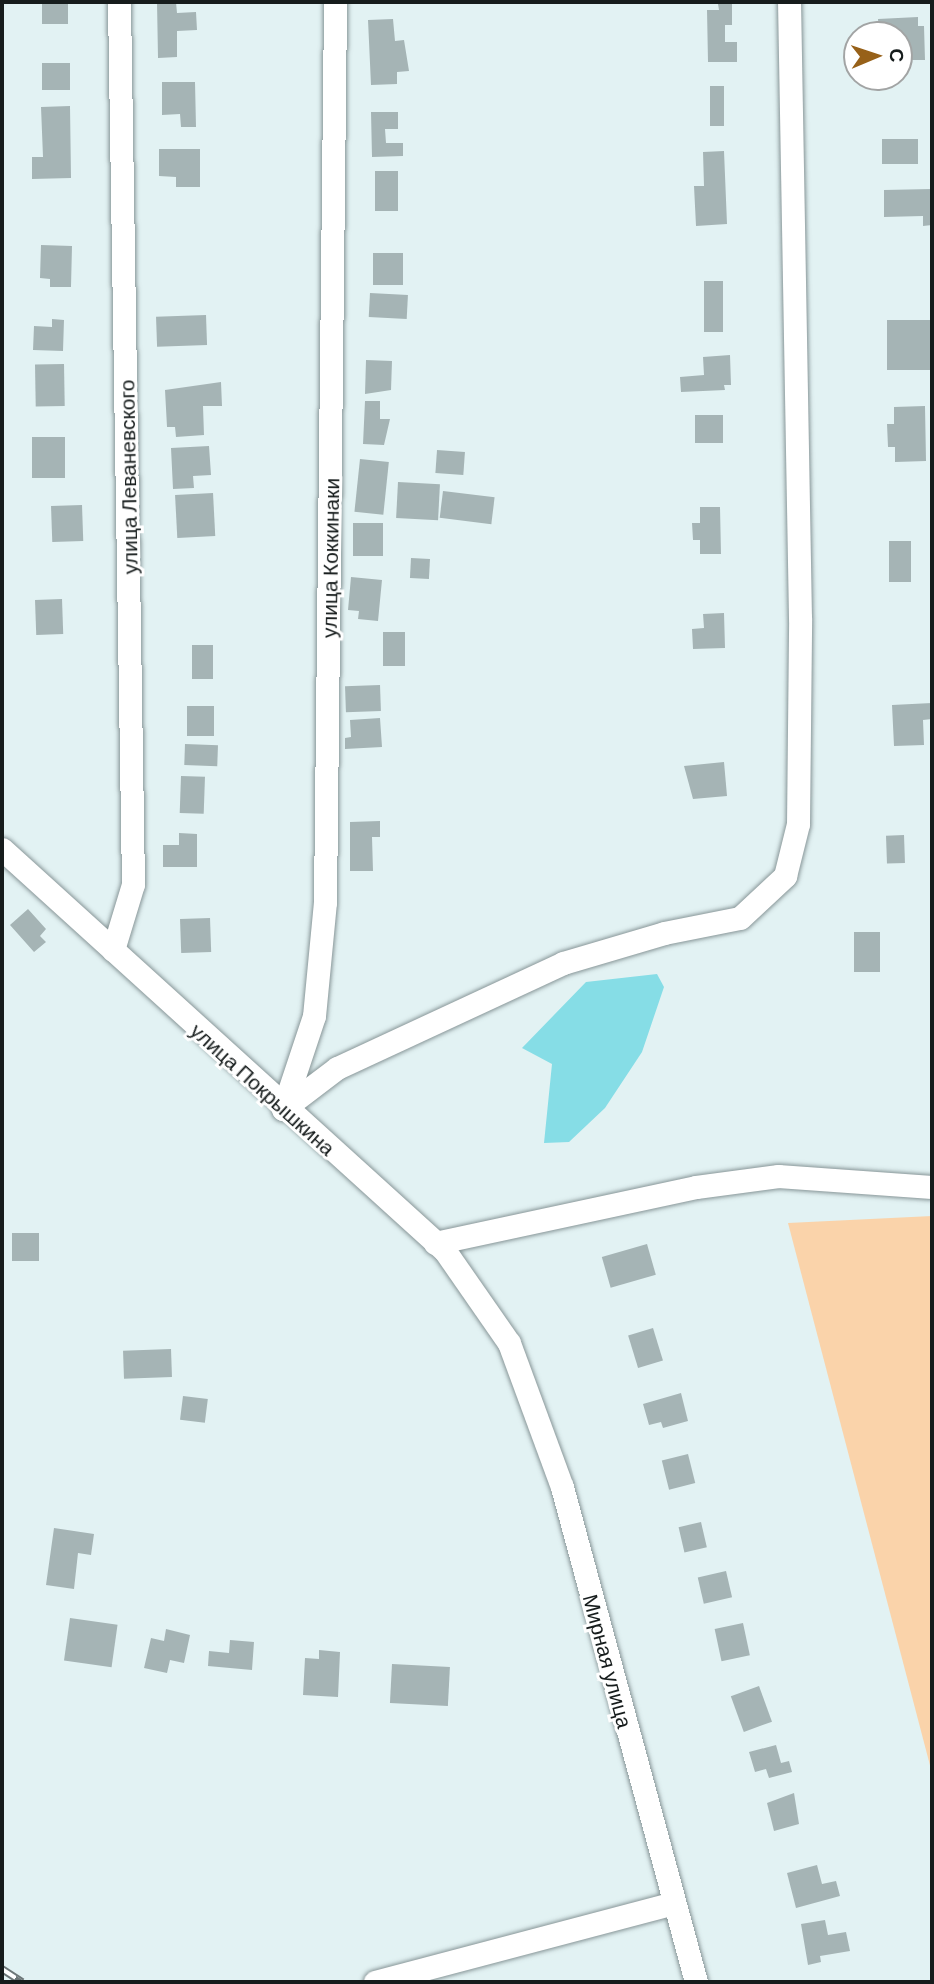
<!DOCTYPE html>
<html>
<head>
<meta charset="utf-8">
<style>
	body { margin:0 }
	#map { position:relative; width:934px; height:1984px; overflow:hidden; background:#e2f2f3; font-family:Barlow,sans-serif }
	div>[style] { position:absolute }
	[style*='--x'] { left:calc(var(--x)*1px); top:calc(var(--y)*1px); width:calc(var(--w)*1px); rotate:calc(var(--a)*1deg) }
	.green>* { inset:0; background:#fad3aa }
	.water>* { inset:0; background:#86dde6 }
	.building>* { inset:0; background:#a5b4b5; transform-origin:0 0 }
	.roads { filter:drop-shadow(0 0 2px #889698) drop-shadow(0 0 2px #889698) }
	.minor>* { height:23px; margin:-11.5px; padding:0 11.5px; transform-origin:11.5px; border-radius:11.5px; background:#fff }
	.rail>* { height:8px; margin-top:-4px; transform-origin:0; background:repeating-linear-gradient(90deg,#fff 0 16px,#6c7677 0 32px); box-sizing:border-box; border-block:2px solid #6c7677 }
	span { translate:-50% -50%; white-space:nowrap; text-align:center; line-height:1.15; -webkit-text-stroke:6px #fff; paint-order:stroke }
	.street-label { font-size:21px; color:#161c1c }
	.frame { position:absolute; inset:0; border:4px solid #161c1c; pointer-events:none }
	.north { position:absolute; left:843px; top:21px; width:70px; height:70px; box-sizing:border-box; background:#fff; border:2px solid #a2a4a4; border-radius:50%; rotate:88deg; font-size:19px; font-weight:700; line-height:28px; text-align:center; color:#161c1c }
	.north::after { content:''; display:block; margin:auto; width:24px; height:32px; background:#976119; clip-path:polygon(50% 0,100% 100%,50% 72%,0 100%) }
</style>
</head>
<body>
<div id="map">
	<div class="green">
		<div style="clip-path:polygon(932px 1216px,932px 1773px,788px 1223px)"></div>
	</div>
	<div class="water">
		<div style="clip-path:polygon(657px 974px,664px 987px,642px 1052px,605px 1108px,569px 1142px,544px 1143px,552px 1064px,522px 1048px,586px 982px)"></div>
	</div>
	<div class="building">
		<div style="left:42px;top:2px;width:26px;height:22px"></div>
		<div style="clip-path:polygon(157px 2px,176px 2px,177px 13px,196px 12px,197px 30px,177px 31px,177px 57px,158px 58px)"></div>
		<div style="clip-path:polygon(718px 4px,732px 4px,732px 25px,725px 25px,725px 42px,737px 42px,737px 62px,708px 62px,707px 10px,719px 10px)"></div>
		<div style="clip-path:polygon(918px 17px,918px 26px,924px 26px,925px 60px,902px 60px,899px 35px,879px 35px,878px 19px)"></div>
		<div style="clip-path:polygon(393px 19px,395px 41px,404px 40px,409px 71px,397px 72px,397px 84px,371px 85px,368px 20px)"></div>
		<div style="left:42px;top:63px;width:28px;height:27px"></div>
		<div style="clip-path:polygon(162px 82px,195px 82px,196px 127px,181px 127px,180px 114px,162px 115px)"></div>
		<div style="left:710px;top:86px;width:14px;height:40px"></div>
		<div style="clip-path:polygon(70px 106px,71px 178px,32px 179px,32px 157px,43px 157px,41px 107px)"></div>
		<div style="clip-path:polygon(371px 112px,398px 112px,398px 129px,385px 129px,386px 143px,403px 143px,403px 156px,372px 157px)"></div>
		<div style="left:918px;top:139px;width:25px;height:36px;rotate:90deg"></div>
		<div style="clip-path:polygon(159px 149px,200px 149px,200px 187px,176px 187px,176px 177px,159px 176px)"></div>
		<div style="clip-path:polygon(724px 151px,727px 224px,696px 226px,694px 186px,704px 186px,703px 152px)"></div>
		<div style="left:375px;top:171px;width:23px;height:40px"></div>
		<div style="clip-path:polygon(932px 189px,932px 225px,923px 226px,923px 216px,884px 217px,884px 190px)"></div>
		<div style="clip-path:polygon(41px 245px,72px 246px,71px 287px,50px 287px,50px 279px,40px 278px)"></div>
		<div style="left:373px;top:253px;width:30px;height:32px"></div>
		<div style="left:704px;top:281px;width:19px;height:51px"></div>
		<div style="left:370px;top:293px;width:38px;height:24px;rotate:3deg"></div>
		<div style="left:206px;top:315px;width:30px;height:50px;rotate:88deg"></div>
		<div style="clip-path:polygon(52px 319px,64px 320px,63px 351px,33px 350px,34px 326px,52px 327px)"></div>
		<div style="left:932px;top:320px;width:50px;height:45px;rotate:90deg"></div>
		<div style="clip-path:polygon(730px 355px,731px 385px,724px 385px,725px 390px,681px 392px,680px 377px,704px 375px,703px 357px)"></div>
		<div style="clip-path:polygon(366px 360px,392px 361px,391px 390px,365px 394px)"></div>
		<div style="left:64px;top:364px;width:42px;height:29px;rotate:89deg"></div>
		<div style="clip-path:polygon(221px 382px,222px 406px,203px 406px,204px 435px,176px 437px,175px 427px,167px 427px,165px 390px)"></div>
		<div style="clip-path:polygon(365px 401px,380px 401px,380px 419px,390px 419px,384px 445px,363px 444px)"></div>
		<div style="clip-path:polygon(925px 406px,926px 461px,895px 462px,895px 447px,888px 447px,887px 424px,894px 424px,894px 407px)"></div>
		<div style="left:695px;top:415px;width:28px;height:28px"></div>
		<div style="left:32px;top:437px;width:33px;height:41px"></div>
		<div style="clip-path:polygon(209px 446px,211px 475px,193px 476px,194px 488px,173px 489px,171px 448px)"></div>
		<div style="left:437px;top:450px;width:28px;height:23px;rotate:4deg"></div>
		<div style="left:360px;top:459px;width:29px;height:53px;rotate:6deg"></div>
		<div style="left:398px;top:482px;width:42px;height:36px;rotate:3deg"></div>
		<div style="left:443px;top:491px;width:52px;height:27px;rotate:7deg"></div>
		<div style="left:213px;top:493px;width:43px;height:38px;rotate:87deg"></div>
		<div style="left:82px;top:505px;width:36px;height:31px;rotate:88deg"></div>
		<div style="clip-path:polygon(700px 507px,720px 507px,721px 554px,700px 554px,700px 540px,693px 540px,692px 523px,700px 523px)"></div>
		<div style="left:353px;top:523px;width:30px;height:33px"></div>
		<div style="left:889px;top:541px;width:22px;height:41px"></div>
		<div style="left:411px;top:558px;width:19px;height:20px;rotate:3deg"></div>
		<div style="clip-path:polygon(351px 577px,382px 580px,378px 621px,358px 619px,359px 611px,348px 610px)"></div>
		<div style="left:62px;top:599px;width:35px;height:27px;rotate:88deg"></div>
		<div style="clip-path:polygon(724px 613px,725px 648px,693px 649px,692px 629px,704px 628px,703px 614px)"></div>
		<div style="left:383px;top:632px;width:22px;height:34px"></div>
		<div style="left:192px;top:645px;width:21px;height:34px"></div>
		<div style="left:380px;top:685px;width:26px;height:35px;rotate:88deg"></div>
		<div style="clip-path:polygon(932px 703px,932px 719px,923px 720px,924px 745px,894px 746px,892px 705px)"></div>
		<div style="left:214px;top:706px;width:30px;height:27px;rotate:90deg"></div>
		<div style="clip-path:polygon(380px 718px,382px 747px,345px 749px,345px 738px,351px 737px,350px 720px)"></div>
		<div style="left:185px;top:744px;width:33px;height:21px;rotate:2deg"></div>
		<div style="clip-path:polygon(724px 762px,727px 796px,693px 799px,684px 766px)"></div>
		<div style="left:181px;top:776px;width:24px;height:37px;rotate:2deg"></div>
		<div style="clip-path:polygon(380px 821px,380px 837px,372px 837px,373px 871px,350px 871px,350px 822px)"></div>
		<div style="clip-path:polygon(179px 833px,197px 834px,197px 867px,163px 867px,163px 845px,179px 845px)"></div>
		<div style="left:904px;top:835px;width:28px;height:18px;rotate:88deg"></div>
		<div style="clip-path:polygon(28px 909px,46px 929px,40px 936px,46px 942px,34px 952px,10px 925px)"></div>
		<div style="left:210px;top:918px;width:34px;height:30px;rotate:88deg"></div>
		<div style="left:854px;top:932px;width:26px;height:40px"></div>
		<div style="left:12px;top:1233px;width:27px;height:28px"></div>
		<div style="left:647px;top:1244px;width:32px;height:47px;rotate:74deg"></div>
		<div style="left:653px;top:1328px;width:34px;height:26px;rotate:73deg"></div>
		<div style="left:171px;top:1349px;width:28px;height:48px;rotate:88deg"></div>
		<div style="clip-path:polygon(681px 1393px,688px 1421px,663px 1428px,661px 1422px,649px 1425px,643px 1404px)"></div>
		<div style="left:183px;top:1396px;width:25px;height:24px;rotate:7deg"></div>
		<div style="left:688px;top:1454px;width:30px;height:27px;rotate:76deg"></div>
		<div style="left:701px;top:1522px;width:26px;height:23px;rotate:77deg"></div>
		<div style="clip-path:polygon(54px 1528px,94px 1534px,91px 1555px,78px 1553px,74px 1589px,46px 1585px)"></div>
		<div style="left:726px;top:1571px;width:27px;height:29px;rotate:77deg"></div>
		<div style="left:70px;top:1618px;width:48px;height:43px;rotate:8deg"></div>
		<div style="left:743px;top:1623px;width:33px;height:29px;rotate:78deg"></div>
		<div style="clip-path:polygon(166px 1629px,190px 1635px,184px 1663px,170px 1660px,167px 1673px,144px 1668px,151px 1638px,164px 1641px)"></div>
		<div style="clip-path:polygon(230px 1640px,254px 1642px,252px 1670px,208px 1666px,209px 1651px,229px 1653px)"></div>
		<div style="clip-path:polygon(319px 1650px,340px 1652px,338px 1697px,303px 1695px,305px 1658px,319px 1659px)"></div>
		<div style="left:392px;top:1664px;width:58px;height:39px;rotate:3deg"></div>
		<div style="left:759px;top:1686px;width:38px;height:30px;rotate:70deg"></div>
		<div style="clip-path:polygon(776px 1745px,781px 1763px,789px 1761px,792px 1772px,769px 1778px,766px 1769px,755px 1772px,749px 1752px)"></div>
		<div style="clip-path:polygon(794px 1793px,799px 1824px,774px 1831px,767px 1803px)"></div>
		<div style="clip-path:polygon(817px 1865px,822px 1884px,836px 1881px,840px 1896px,796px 1908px,787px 1873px)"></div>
		<div style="clip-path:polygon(825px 1920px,828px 1935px,846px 1932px,850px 1951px,820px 1956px,821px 1962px,808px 1965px,801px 1924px)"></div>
	</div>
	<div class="roads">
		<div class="minor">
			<div style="--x:2;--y:849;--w:598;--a:42.22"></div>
			<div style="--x:445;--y:1251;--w:112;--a:55.2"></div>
			<div style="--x:509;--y:1343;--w:153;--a:69.8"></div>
			<div style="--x:562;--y:1487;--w:513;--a:74.85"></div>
			<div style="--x:113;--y:950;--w:69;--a:-73.1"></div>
			<div style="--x:133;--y:884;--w:882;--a:-90.91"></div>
			<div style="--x:283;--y:1109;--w:68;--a:-37.2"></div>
			<div style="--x:337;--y:1068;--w:249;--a:-24.9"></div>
			<div style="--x:563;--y:963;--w:105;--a:-16.5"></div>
			<div style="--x:664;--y:933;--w:77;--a:-11.2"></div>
			<div style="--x:740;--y:918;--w:62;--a:-43"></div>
			<div style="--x:785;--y:876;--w:54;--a:-76"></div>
			<div style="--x:798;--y:824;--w:206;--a:-89.4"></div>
			<div style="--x:800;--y:618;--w:616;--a:-91.02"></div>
			<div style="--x:283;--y:1109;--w:98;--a:-71.6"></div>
			<div style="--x:314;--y:1016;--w:115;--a:-84.5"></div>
			<div style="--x:325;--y:902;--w:900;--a:-89.36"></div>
			<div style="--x:435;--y:1243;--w:267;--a:-12.1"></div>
			<div style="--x:696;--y:1187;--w:83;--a:-7.6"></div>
			<div style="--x:778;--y:1176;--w:154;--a:4.1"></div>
			<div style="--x:375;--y:1982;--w:308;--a:-14.8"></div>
		</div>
	</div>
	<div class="rail">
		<div style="--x:2;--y:1969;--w:24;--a:33"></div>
	</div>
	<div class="street-label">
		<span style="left:128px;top:477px;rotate:-91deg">улица Леваневского</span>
		<span style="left:330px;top:558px;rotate:-89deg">улица Коккинаки</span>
		<span style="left:263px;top:1089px;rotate:42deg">улица Покрышкина</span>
		<span style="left:608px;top:1661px;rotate:75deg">Мирная улица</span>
	</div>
	<div class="frame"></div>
	<div class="north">С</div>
</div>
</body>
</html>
